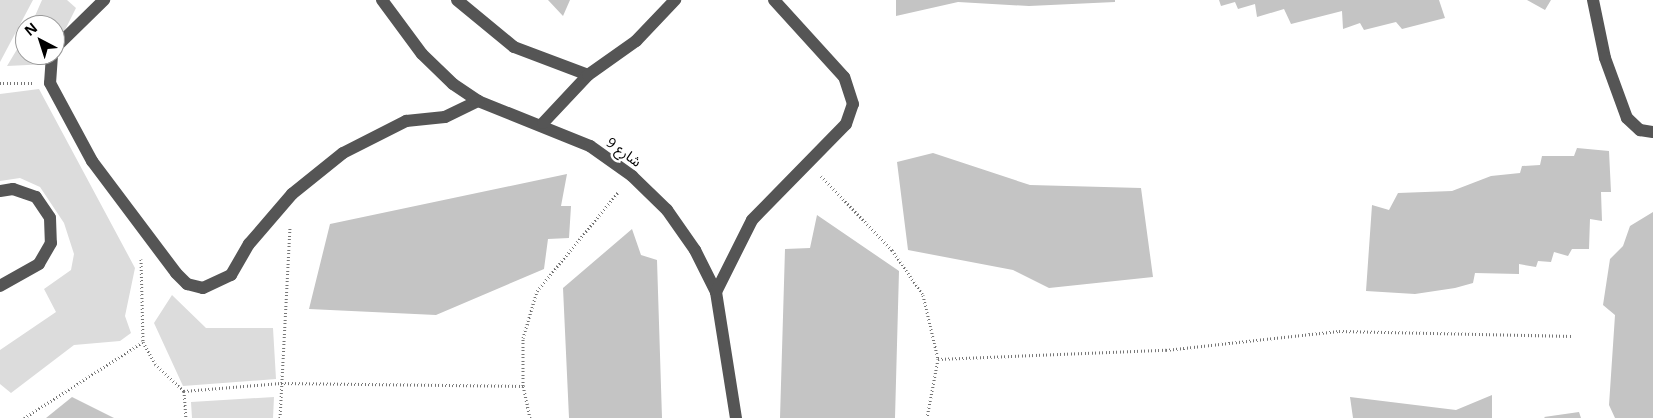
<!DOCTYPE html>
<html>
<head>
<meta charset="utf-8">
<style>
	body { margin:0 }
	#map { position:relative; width:1653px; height:418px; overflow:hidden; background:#fff; font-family:"Open Sans","Noto Sans Arabic",sans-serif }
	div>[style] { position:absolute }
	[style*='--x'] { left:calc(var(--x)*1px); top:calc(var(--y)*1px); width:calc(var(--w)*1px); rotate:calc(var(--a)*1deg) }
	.green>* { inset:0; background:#dcdcdc }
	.building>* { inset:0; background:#c4c4c4 }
	.path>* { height:3px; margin-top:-1.5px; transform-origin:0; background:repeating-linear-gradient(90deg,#777 0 1px,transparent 0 3.5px) }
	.minor>* { height:12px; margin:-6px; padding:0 6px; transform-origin:6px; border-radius:6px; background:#555 }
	span { translate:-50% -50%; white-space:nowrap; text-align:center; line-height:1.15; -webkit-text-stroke:5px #fff; paint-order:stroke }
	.street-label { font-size:14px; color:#000 }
	.north { position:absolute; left:15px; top:15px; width:50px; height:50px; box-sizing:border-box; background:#fff; border:1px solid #999; border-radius:50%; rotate:320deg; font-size:14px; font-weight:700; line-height:20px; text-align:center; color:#000 }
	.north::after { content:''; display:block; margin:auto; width:18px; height:22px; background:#000; clip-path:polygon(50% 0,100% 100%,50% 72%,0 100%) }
</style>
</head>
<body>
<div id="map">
	<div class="green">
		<div style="clip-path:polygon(0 0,33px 0,0 62px)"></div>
		<div style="clip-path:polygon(42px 0,67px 0,76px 8px,55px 50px,55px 25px,31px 25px)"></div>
		<div style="clip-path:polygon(25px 36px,25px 55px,52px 55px,48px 64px,7px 66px)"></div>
		<div style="clip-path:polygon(39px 89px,135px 268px,125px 316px,131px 333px,120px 341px,74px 345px,11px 393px,0 384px,0 350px,56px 312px,44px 289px,71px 270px,74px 254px,64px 223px,40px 187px,20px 178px,0 181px,0 94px)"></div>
		<div style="clip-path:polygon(172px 295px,206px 328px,273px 328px,276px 379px,183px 386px,154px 323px)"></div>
		<div style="clip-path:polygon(274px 397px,273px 418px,192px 418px,191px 402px)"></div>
	</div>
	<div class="building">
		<div style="clip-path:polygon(548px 0,570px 0,563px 16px)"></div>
		<div style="clip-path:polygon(896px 0,1115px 0,1115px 2px,1029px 6px,958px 2px,896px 16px)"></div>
		<div style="clip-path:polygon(1219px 0,1439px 0,1445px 18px,1402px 29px,1396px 22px,1364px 30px,1360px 23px,1343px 29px,1342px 11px,1291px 24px,1284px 9px,1257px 17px,1255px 4px,1238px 9px,1235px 2px,1221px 6px)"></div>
		<div style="clip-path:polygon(1527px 0,1551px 0,1545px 10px)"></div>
		<div style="clip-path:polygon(1577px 148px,1609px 151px,1611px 192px,1601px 192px,1602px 221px,1590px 219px,1589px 249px,1572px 249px,1568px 256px,1554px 252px,1551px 262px,1538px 261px,1536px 267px,1519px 264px,1519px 274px,1475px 273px,1473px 283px,1455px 288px,1415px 294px,1366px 291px,1372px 205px,1389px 210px,1398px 193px,1452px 191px,1491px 176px,1520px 173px,1522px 166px,1540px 165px,1542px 156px,1574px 156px)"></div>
		<div style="clip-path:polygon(933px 153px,1030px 185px,1141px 188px,1153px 277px,1049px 288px,1013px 270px,908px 250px,897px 162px)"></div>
		<div style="clip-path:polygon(567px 174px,561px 206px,571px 206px,569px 238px,548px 239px,544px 269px,436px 315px,309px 309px,330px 224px)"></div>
		<div style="clip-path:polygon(1653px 212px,1653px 418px,1615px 418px,1609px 405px,1615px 315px,1603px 305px,1610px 259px,1623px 246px,1630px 226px)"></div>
		<div style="clip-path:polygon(817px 215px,899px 271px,895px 418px,780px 418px,785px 249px,810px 248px)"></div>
		<div style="clip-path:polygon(632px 229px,641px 255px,657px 260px,662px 418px,569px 418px,563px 288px)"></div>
		<div style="clip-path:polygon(1492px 395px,1492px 418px,1353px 418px,1350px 397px,1456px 410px)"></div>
		<div style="clip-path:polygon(72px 397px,114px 418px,46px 418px)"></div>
		<div style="clip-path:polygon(1579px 412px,1581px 418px,1545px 418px,1544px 417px)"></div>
	</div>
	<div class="path">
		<div style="--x:0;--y:83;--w:32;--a:0"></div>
		<div style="--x:821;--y:176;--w:103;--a:46.2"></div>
		<div style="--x:892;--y:250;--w:55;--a:55.4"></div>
		<div style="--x:923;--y:295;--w:66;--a:76.8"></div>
		<div style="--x:938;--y:359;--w:60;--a:100.6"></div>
		<div style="--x:141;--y:259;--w:83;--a:88.6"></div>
		<div style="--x:143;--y:342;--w:25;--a:61"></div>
		<div style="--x:155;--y:364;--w:40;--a:43"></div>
		<div style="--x:184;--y:391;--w:27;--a:86"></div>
		<div style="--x:938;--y:359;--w:228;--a:-2.3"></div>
		<div style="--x:1166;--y:350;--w:174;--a:-6.3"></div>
		<div style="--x:1339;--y:331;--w:233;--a:1.2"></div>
		<div style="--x:184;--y:391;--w:97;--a:-4.7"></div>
		<div style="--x:281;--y:383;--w:242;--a:0.7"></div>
		<div style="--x:24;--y:418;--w:141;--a:-32.6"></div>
		<div style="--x:280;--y:418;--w:192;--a:-87"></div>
		<div style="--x:530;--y:418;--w:33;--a:-102"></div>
		<div style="--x:523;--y:386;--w:48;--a:-90"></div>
		<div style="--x:523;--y:338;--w:49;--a:-73.4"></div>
		<div style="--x:537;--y:291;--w:129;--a:-50.6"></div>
	</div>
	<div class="minor">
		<div style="--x:382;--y:0;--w:67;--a:53.5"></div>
		<div style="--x:422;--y:54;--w:43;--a:44.1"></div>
		<div style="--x:453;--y:84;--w:30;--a:34"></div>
		<div style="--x:478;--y:101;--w:121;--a:21.9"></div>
		<div style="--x:590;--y:146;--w:52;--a:35.5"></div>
		<div style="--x:632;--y:176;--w:49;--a:44.2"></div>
		<div style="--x:667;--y:210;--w:49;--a:55"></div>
		<div style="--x:695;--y:250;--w:47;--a:63.4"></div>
		<div style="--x:716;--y:292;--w:128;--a:81"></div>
		<div style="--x:457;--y:0;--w:74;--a:39.5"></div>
		<div style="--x:514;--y:47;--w:79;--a:20.7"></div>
		<div style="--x:1593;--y:0;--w:59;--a:78.3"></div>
		<div style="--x:1605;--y:58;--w:64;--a:69.9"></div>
		<div style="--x:1627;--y:118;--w:18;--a:43"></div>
		<div style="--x:1640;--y:130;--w:13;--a:9"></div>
		<div style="--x:55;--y:48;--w:69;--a:-44.4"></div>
		<div style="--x:52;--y:55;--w:28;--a:94"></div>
		<div style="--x:50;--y:83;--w:89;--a:61.7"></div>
		<div style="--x:92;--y:161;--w:140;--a:53.1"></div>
		<div style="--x:176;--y:273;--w:16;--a:45"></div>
		<div style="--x:187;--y:284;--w:16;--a:14"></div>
		<div style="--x:203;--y:288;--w:31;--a:-25"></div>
		<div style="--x:231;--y:275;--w:36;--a:-60"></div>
		<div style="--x:249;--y:244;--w:66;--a:-49.3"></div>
		<div style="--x:292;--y:194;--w:65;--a:-38.8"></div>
		<div style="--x:343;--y:153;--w:71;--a:-26.9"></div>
		<div style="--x:406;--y:121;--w:39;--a:-6"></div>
		<div style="--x:445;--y:117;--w:37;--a:-26"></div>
		<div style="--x:543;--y:123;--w:66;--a:-46.8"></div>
		<div style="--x:588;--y:75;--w:59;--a:-35.3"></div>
		<div style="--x:636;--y:41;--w:57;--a:-46.4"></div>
		<div style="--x:0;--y:191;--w:13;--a:-9"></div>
		<div style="--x:13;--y:189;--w:24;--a:19"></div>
		<div style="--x:36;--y:197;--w:25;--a:56"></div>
		<div style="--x:50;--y:218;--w:25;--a:88"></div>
		<div style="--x:51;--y:243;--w:24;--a:120"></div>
		<div style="--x:39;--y:264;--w:45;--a:150.6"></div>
		<div style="--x:716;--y:292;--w:80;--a:-63.4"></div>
		<div style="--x:752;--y:220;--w:134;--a:-45.6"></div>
		<div style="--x:846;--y:124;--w:21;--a:-71"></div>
		<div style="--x:853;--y:104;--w:28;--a:-108"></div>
		<div style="--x:844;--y:77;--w:104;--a:-132.3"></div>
	</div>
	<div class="street-label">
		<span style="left:624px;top:152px;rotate:36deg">شارع 9</span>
	</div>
	<div class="north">N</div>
</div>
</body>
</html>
